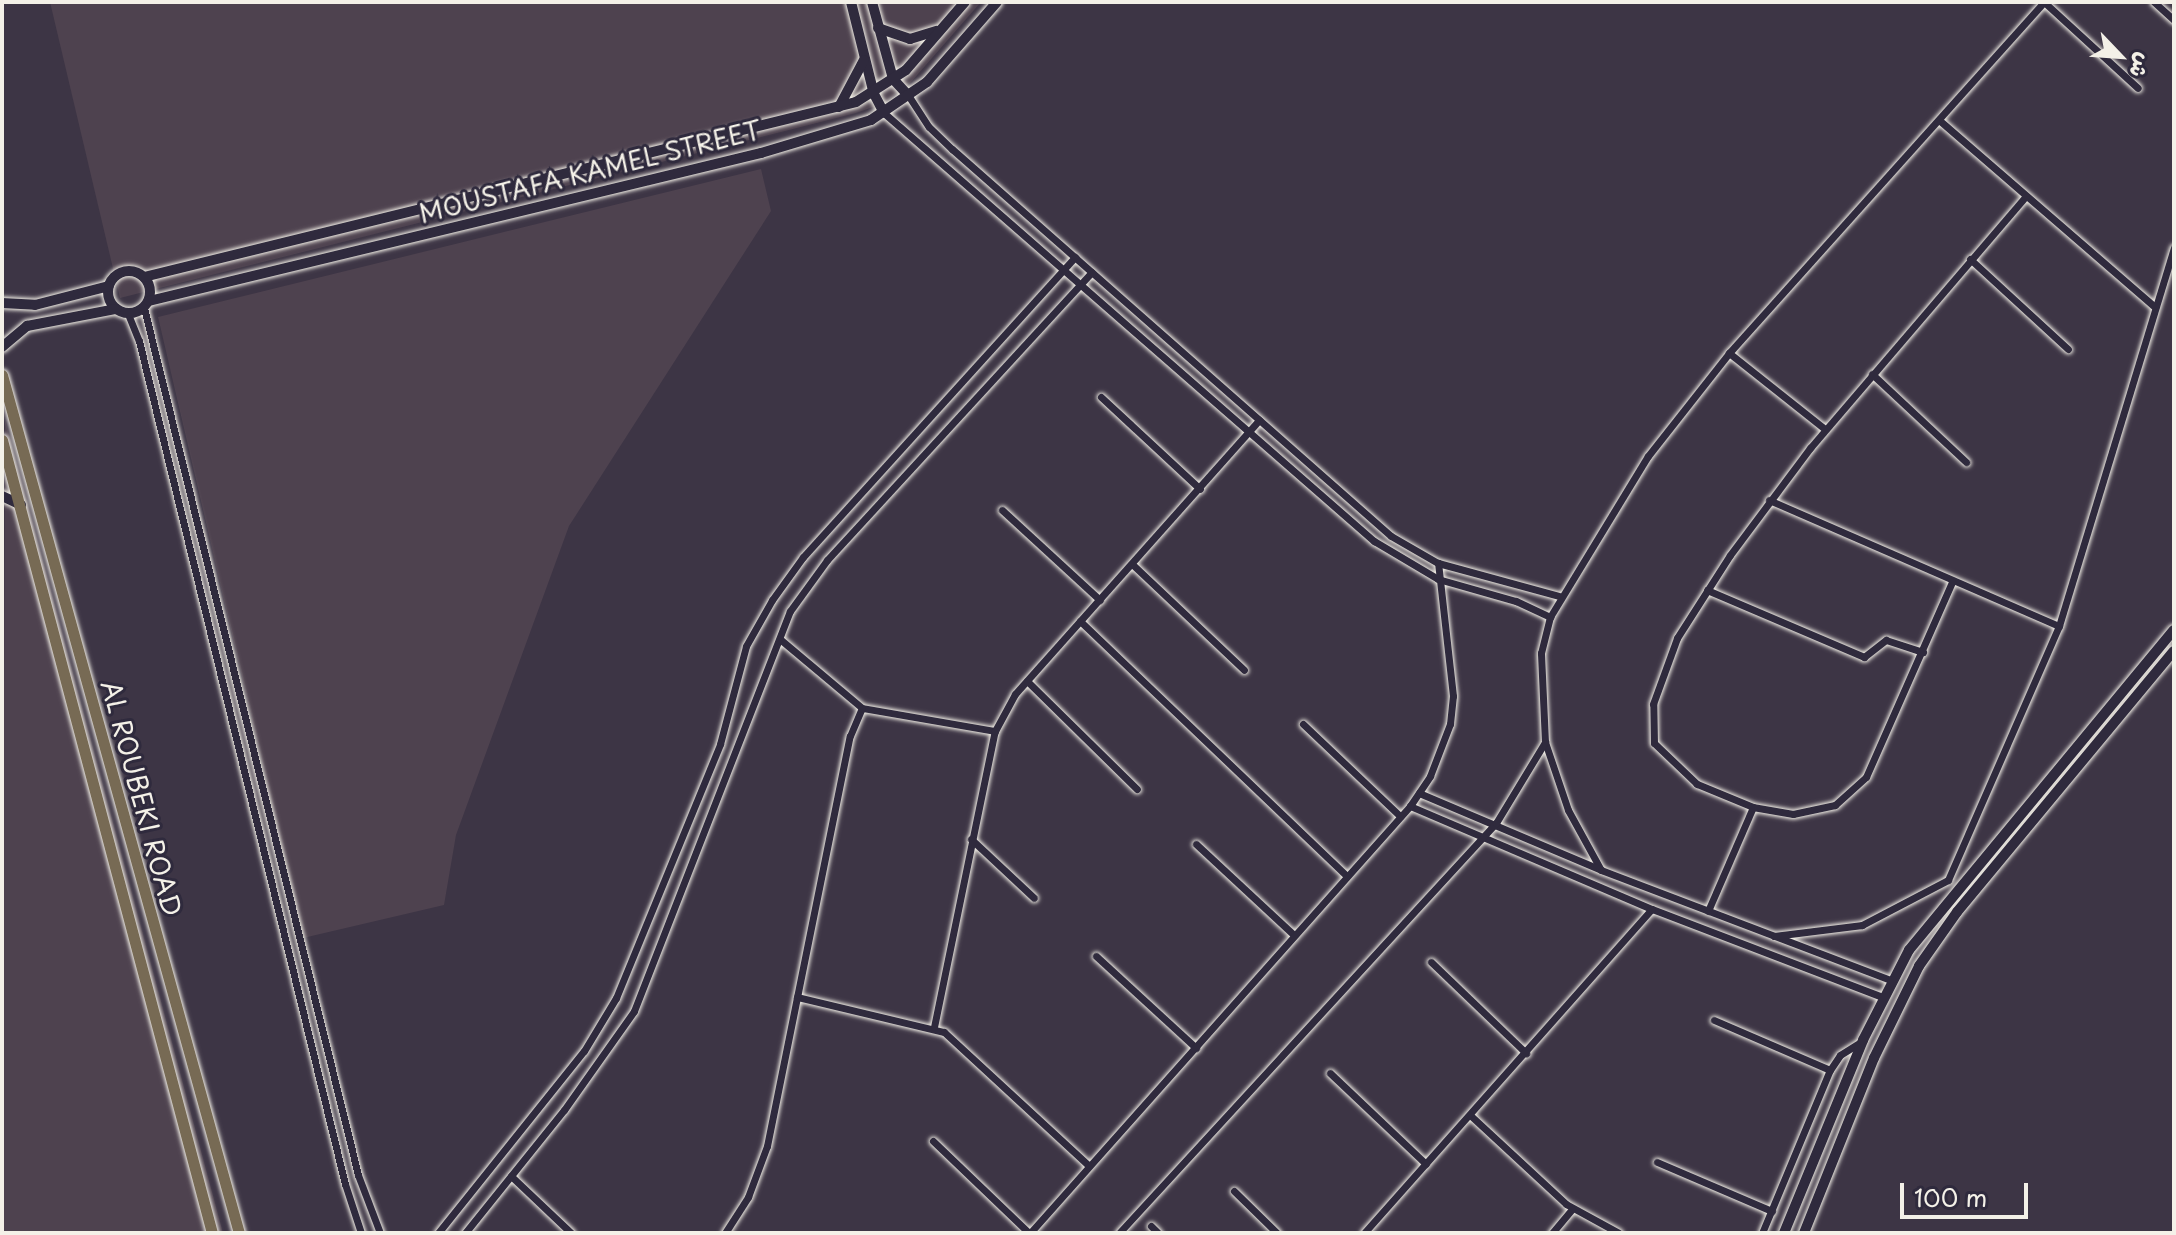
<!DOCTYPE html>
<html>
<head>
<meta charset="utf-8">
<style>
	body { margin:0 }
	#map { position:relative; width:2176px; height:1235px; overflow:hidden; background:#3d3545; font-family:"Playpen Sans","Playpen Sans Arabic",sans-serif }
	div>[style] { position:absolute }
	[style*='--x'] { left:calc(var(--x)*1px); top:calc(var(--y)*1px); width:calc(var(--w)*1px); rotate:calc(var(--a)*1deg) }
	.built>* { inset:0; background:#4e424f }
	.roads { filter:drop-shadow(0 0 2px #f4f1e8) drop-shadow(0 0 2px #f4f1e8) }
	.street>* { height:7px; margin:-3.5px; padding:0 3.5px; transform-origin:3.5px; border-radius:3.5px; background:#2f2a3d }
	.secondary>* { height:10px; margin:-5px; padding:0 5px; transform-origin:5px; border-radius:5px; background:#2f2a3d }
	.secondary>.ring { margin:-5px; padding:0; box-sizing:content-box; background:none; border:10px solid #2f2a3d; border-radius:50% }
	.primary>* { height:11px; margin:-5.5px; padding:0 5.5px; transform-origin:5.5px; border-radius:5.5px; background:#776a54 }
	span { translate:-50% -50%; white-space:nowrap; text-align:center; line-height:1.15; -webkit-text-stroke:6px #2f2a3d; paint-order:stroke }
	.street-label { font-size:26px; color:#f4f1e8 }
	.frame { position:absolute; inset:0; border:4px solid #f4f1e8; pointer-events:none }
	.north { position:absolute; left:2080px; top:16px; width:80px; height:80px; -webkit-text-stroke:6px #2f2a3d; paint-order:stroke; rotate:115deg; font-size:22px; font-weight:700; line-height:32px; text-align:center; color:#f4f1e8 }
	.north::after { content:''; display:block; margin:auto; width:28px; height:36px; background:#f4f1e8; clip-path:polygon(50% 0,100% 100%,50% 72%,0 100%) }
	.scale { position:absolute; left:1900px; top:1183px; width:128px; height:36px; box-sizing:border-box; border:4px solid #f4f1e8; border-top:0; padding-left:10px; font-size:24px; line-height:28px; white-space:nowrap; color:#f4f1e8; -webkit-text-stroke:6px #2f2a3d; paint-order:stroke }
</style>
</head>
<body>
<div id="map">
	<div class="built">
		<div style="clip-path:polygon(50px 2px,981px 2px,911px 82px,884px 103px,856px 113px,120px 298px)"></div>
		<div style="clip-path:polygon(761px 169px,771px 211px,569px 526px,456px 835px,444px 905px,303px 938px,158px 317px)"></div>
		<div style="clip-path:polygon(5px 420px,223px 1233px,2px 1233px)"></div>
	</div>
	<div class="roads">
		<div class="street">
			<div style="--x:2044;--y:2;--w:127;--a:42.5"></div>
			<div style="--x:2154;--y:2;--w:27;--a:42"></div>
			<div style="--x:908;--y:95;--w:38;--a:57"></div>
			<div style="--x:929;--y:127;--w:32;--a:44"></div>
			<div style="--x:952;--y:149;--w:585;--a:41.4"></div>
			<div style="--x:1391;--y:536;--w:54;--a:29.9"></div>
			<div style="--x:1438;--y:563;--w:125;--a:15.3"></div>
			<div style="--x:884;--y:113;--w:651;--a:41.14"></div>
			<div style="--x:1374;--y:541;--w:74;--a:30.7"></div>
			<div style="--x:1438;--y:579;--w:81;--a:15.8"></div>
			<div style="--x:1516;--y:601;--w:38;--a:25"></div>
			<div style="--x:1939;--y:120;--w:286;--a:40.9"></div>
			<div style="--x:1970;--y:259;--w:133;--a:42.6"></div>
			<div style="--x:144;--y:308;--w:893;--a:76.13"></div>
			<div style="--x:358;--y:1175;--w:62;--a:69.2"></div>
			<div style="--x:128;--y:314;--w:29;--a:68"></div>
			<div style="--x:139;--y:341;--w:868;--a:76.27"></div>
			<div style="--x:345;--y:1184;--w:52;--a:71.9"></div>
			<div style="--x:1729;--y:353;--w:122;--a:38.4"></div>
			<div style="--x:1872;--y:374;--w:129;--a:43.1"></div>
			<div style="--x:1101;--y:397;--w:135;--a:42.9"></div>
			<div style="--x:1769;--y:500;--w:316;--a:23.5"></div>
			<div style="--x:1002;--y:510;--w:133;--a:42.6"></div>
			<div style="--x:1132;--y:564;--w:154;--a:43.4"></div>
			<div style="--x:1952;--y:582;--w:213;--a:113.8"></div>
			<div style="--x:1866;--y:777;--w:42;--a:137.9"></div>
			<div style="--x:1835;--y:805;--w:43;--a:167.9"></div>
			<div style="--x:1793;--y:814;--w:41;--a:-170.1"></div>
			<div style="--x:1753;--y:807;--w:61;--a:-157.7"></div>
			<div style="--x:1697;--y:784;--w:59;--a:-136.4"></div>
			<div style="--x:1654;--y:743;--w:39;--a:-91"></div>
			<div style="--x:1653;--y:704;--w:70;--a:-70"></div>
			<div style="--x:1677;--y:638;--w:98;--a:-57.4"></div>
			<div style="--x:1730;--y:555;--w:134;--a:-53.2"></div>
			<div style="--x:1810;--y:448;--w:330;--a:-49.4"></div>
			<div style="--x:1707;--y:590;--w:171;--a:23.1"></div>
			<div style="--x:1864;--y:657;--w:28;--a:-38"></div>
			<div style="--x:1886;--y:640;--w:39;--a:18"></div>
			<div style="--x:1080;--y:621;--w:369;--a:43.7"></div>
			<div style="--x:781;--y:640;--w:106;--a:40"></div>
			<div style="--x:862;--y:708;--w:135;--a:9.8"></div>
			<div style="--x:1027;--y:681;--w:154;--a:44.5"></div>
			<div style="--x:1303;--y:724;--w:134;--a:43.5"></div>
			<div style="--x:1545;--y:742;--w:72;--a:71.3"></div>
			<div style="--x:1568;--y:810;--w:68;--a:61.2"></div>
			<div style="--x:1419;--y:793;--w:198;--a:22.9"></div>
			<div style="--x:1601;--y:870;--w:309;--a:20.8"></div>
			<div style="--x:1410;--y:806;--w:263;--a:23.1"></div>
			<div style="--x:1652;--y:909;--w:247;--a:20.9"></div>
			<div style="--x:971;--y:839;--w:86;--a:43.1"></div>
			<div style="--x:1196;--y:844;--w:134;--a:42.9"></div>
			<div style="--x:1708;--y:911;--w:113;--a:-66.6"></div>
			<div style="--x:1774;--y:936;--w:89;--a:-7.1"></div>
			<div style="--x:1862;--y:925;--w:97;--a:-27.6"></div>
			<div style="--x:1948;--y:880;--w:277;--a:-66.4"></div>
			<div style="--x:2059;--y:626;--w:395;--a:-73.1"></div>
			<div style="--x:1096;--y:956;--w:136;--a:42.6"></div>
			<div style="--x:1431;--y:962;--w:132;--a:43.8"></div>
			<div style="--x:797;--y:997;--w:151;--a:13.4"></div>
			<div style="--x:944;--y:1032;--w:197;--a:42.7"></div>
			<div style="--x:1714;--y:1020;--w:126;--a:23.3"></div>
			<div style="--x:934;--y:1027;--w:302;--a:-78.4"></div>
			<div style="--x:995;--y:731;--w:42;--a:-61.6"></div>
			<div style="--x:1015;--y:694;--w:367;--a:-48.3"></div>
			<div style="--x:1330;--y:1073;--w:132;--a:43.5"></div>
			<div style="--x:1470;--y:1115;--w:131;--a:42.8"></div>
			<div style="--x:1566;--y:1204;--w:60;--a:28.7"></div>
			<div style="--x:933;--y:1141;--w:133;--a:43.8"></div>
			<div style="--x:1657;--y:1162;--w:125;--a:23.1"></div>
			<div style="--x:511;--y:1176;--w:83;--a:43.5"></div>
			<div style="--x:1234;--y:1191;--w:60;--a:44.3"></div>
			<div style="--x:1151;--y:1226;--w:10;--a:45"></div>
			<div style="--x:438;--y:1233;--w:233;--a:-51.3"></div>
			<div style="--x:584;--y:1051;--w:62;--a:-58.9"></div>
			<div style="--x:616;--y:998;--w:274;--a:-67.7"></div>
			<div style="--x:720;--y:744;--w:101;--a:-75.1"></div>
			<div style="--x:746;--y:646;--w:53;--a:-60.5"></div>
			<div style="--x:772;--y:600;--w:53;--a:-54.2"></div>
			<div style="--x:803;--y:557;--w:405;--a:-47.8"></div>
			<div style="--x:465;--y:1233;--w:158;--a:-51.2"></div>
			<div style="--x:564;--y:1110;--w:121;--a:-54.7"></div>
			<div style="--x:634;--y:1011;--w:429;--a:-68.7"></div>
			<div style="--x:790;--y:611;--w:63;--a:-54"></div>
			<div style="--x:827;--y:560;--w:391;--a:-47.4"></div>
			<div style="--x:725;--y:1233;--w:43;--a:-57.4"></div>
			<div style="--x:748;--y:1197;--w:54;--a:-69.6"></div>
			<div style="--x:767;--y:1146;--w:418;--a:-78.6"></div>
			<div style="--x:850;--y:736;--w:30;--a:-67"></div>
			<div style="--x:1030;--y:1233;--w:572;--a:-48.33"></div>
			<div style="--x:1410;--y:806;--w:36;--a:-56"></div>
			<div style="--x:1430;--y:776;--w:56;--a:-69"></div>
			<div style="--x:1450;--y:724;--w:28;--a:-84"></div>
			<div style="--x:1453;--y:696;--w:134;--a:-96.4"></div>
			<div style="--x:1119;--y:1233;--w:557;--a:-47.4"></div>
			<div style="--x:1496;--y:823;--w:95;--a:-58.8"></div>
			<div style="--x:1545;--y:742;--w:89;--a:-92.6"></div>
			<div style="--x:1541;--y:653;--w:37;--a:-76"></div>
			<div style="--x:1550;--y:617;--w:188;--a:-58.7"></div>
			<div style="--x:1648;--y:456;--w:131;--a:-51.8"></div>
			<div style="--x:1729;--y:353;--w:472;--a:-48.1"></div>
			<div style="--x:1364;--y:1233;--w:433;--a:-48.4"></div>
			<div style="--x:1552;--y:1233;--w:31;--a:-50"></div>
			<div style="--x:1762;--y:1233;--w:177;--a:-67.4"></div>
			<div style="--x:1830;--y:1070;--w:18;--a:-56"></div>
			<div style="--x:1840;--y:1055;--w:25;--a:-32"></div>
		</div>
		<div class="secondary">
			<div style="--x:851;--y:2;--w:95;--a:76"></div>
			<div style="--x:874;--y:94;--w:21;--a:62"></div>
			<div style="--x:872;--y:2;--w:80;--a:74.7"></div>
			<div style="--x:893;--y:79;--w:22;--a:47"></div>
			<div style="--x:878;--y:28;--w:34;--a:19"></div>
			<div style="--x:910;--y:39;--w:28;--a:-17"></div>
			<div style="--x:839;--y:107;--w:53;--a:-62"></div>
			<div class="ring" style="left:108px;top:271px;width:32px;height:32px"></div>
			<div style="--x:144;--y:277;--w:733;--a:-13.81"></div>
			<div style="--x:856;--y:102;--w:59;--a:-32.6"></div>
			<div style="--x:906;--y:70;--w:90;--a:-49.1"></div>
			<div style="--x:149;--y:301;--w:630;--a:-13.59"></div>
			<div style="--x:761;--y:153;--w:115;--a:-16.7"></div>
			<div style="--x:871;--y:120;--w:68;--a:-34.2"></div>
			<div style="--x:927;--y:82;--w:106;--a:-48.8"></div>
			<div style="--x:2;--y:303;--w:33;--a:3"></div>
			<div style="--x:35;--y:305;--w:76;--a:-14.4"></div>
			<div style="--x:2;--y:347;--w:33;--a:-40"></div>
			<div style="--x:27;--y:326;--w:91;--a:-10.8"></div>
			<div style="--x:2;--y:496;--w:21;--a:25"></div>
			<div style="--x:1784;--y:1233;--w:209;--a:-67.7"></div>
			<div style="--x:1863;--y:1040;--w:101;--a:-62.9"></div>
			<div style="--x:1909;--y:950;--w:415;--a:-50.4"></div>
			<div style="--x:1804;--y:1233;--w:188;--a:-68.2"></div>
			<div style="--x:1874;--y:1058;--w:102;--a:-63.9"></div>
			<div style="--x:1919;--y:966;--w:66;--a:-54.9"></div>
			<div style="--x:1957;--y:912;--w:339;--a:-50.3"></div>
		</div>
		<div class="primary">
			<div style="--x:2;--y:375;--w:890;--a:74.56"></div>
			<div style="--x:2;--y:440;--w:820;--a:75.17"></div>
		</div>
	</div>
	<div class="street-label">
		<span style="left:590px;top:171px;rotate:-14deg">MOUSTAFA KAMEL STREET</span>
		<span style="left:142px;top:798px;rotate:75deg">AL ROUBEKI ROAD</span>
	</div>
	<div class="frame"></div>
	<div class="north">ش</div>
	<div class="scale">100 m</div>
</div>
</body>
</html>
